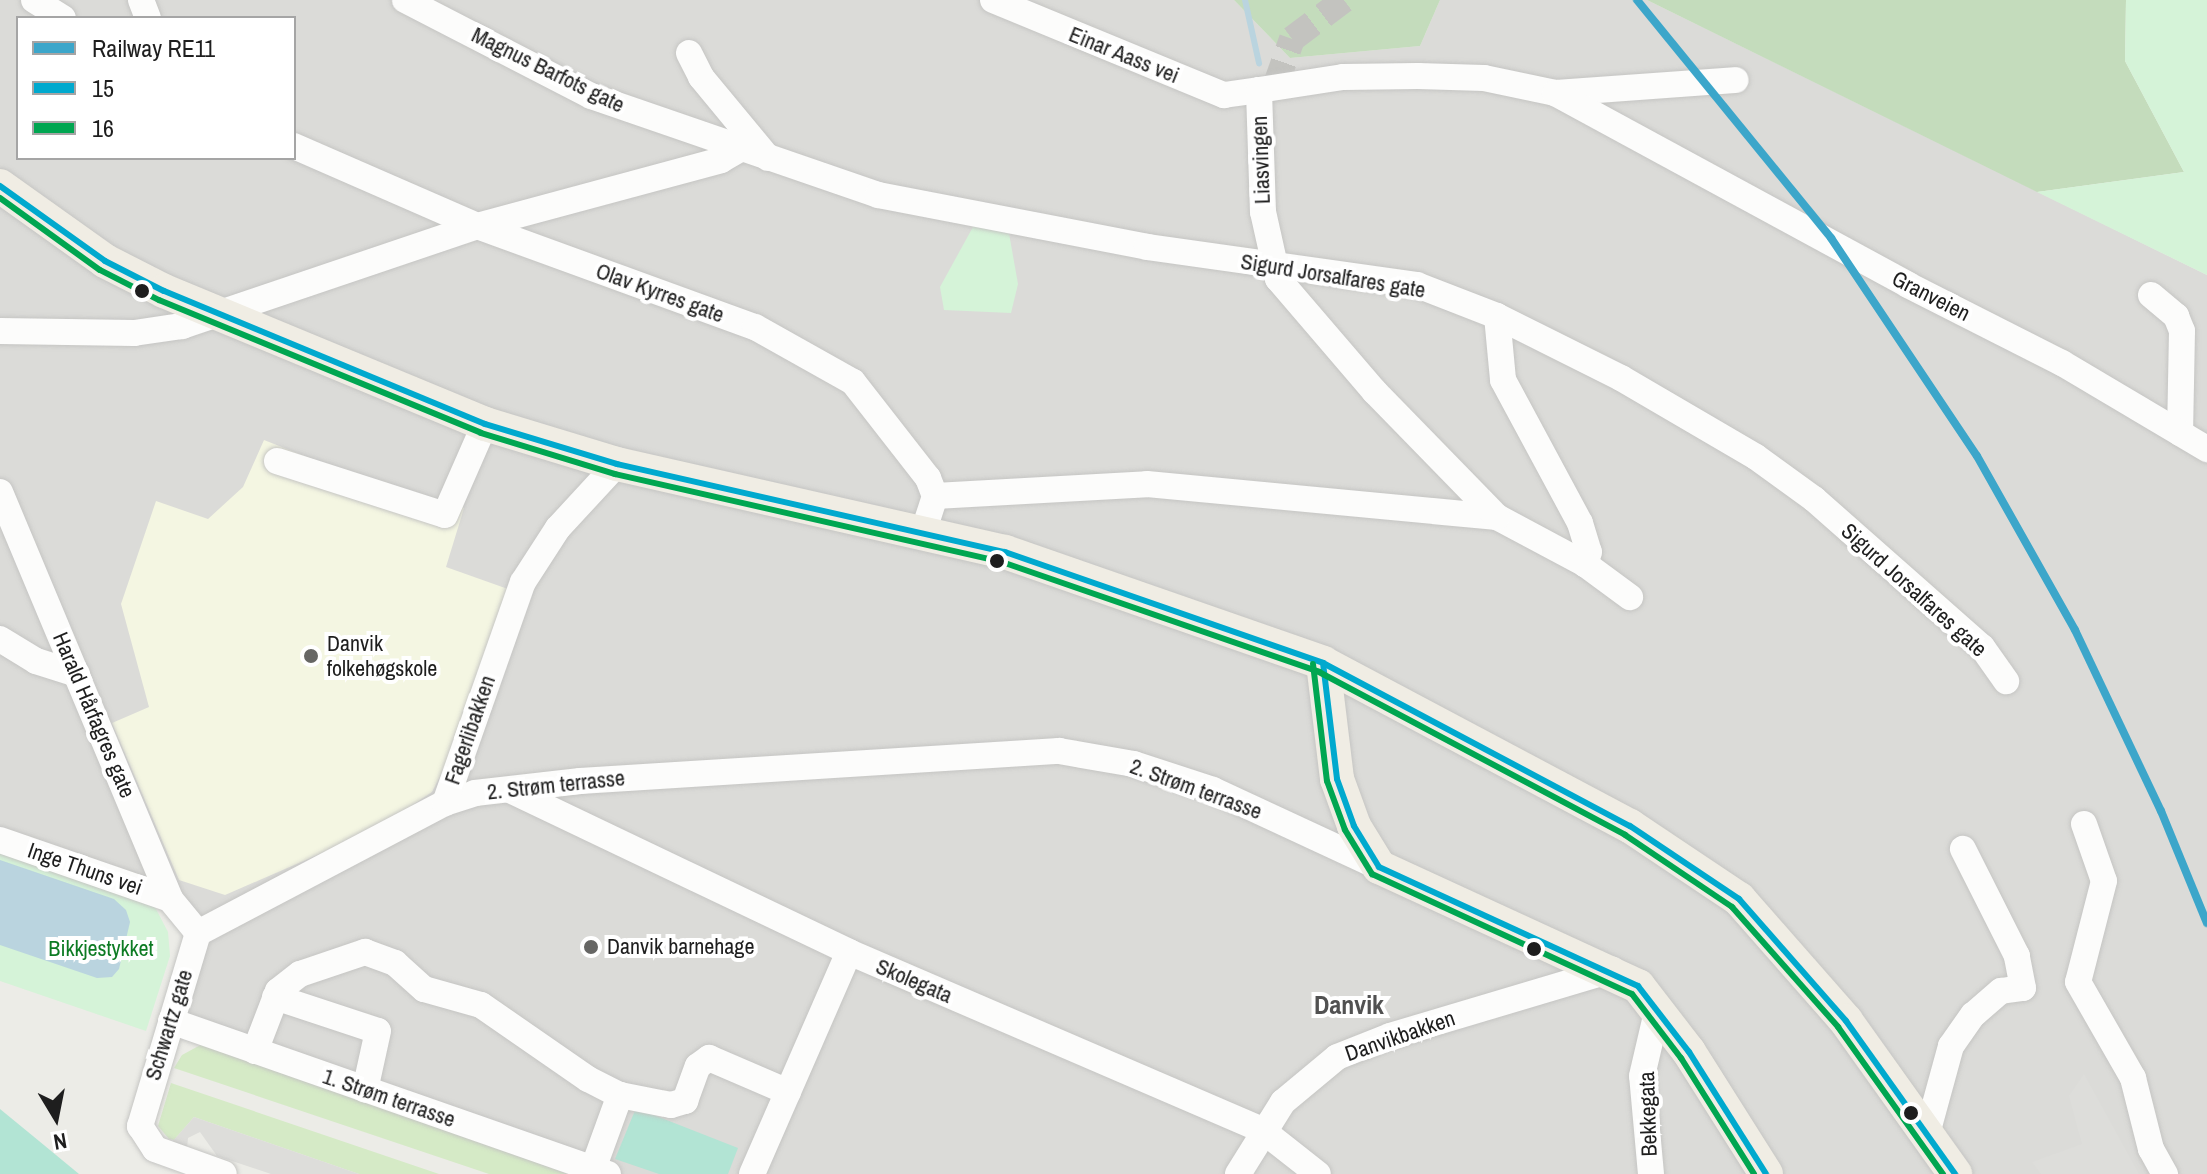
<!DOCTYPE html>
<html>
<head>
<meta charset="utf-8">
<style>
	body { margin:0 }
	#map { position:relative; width:2207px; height:1174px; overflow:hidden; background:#ecece7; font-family:"Archivo Narrow",sans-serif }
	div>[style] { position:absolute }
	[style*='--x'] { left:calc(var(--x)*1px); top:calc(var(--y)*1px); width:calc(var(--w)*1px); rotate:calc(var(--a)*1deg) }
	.residential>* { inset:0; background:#dbdbd8 }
	.education>* { inset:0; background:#f4f6e2 }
	.grass>* { inset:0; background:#d5eac6 }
	.forest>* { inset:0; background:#c4dcbc }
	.park>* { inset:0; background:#d5f3d8 }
	.pitch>* { inset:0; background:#b2e4d4 }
	.parking>* { inset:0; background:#ddddda }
	.water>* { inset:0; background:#bad4df }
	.stream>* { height:6px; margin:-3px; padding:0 3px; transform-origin:3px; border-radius:3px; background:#bad4df }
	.minor-tunnel>* { height:26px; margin-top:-13px; transform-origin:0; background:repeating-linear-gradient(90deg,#c3c3bf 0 26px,transparent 0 39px) }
	.roads { filter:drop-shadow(0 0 2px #c5c5c3) drop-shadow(0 0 2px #c5c5c3) }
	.minor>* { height:26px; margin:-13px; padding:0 13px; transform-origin:13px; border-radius:13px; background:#fcfcfb }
	.major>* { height:34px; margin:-17px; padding:0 17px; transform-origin:17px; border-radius:17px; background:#f0ede4 }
	.bus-1>* { height:6px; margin:-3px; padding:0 3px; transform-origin:3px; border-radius:3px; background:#00a9ce }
	.bus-2>* { height:6px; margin:-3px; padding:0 3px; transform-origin:3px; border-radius:3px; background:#00a651 }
	.rail-1>* { height:8px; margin:-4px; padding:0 4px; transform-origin:4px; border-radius:4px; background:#3ca6ca }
	.dots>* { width:22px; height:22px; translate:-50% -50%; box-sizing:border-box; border:4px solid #fff; border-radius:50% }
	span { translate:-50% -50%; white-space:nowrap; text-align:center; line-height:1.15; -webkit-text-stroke:8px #fff; paint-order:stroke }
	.street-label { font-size:22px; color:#1e1e1e }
	.poi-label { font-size:22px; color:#1e1e1e }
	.left { translate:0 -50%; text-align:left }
	.park-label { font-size:22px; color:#0d7b23 }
	.quarter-label { font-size:26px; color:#515151; font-weight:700 }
	.legend { position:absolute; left:16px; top:16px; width:280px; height:144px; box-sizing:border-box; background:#fff; border:2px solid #a5a5a5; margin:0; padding:10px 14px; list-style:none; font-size:24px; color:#1e1e1e }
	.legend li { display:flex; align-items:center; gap:16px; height:40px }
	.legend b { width:40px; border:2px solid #a5a5a5 }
	.north { position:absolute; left:16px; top:1078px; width:80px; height:80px; -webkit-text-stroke:6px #fff; paint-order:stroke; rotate:170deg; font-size:22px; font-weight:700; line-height:32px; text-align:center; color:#1e1e1e }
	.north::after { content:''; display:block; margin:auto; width:28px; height:36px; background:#1e1e1e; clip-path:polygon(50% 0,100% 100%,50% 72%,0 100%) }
</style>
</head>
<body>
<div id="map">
	<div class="residential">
		<div style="clip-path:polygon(evenodd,0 0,1234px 0,1290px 58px,1420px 46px,1440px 0,1647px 0,2207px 275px,2207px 1174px,608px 1174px,171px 1021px,198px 933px,170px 899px,0 843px,0 0,18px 18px,294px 18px,294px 158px,18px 158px,18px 18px)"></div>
	</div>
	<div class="education">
		<div style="clip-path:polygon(264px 440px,411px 498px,464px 508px,446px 567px,511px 590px,451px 755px,432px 792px,377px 829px,225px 895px,179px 880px,112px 723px,149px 707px,121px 604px,156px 501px,208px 519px,243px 487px)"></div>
	</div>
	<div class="grass">
		<div style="clip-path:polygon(206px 1042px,568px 1174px,489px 1174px,174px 1068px,182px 1055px)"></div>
		<div style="clip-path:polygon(171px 1083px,439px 1174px,359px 1174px,194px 1117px,174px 1140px,169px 1139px,158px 1126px)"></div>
	</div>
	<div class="forest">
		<div style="clip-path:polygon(1234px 0,1440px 0,1420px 46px,1290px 58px)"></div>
		<div style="clip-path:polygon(1647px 0,2126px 0,2125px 61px,2184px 172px,2037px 192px)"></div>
	</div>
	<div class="park">
		<div style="clip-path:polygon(2126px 0,2207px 0,2207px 275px,2037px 192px,2184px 172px,2125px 61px)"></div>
		<div style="clip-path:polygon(979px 216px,1007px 222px,1018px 284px,1011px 313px,944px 310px,940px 287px)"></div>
		<div style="clip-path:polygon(0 848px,155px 907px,168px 932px,170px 956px,146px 1031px,0 981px)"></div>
	</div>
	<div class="pitch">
		<div style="clip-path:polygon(636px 1108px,738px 1148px,728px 1174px,659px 1174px,615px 1159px)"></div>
		<div style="clip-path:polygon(0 1109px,39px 1141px,79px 1174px,0 1174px)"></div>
	</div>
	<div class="parking">
		<div style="clip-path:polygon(2084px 1074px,2139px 1174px,2041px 1174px,2032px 1162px,2082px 1144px,2069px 1096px)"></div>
		<div style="clip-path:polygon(194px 1117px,359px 1174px,271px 1174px,217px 1156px,200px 1132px,188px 1138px,187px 1148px,172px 1142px)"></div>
	</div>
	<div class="water">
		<div style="clip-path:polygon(0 860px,114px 899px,126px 910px,130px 922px,119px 969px,112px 977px,97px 978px,0 945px)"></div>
	</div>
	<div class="stream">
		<div style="--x:1245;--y:0;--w:65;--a:77.5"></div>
	</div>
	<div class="minor-tunnel">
		<div style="--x:1275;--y:87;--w:51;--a:-70.5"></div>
		<div style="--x:1292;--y:39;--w:65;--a:-36.9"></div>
	</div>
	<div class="roads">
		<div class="minor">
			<div style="--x:34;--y:0;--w:34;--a:32"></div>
			<div style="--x:141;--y:0;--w:19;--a:69"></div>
			<div style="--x:405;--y:0;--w:209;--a:27.3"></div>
			<div style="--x:591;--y:96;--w:304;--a:19"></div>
			<div style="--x:878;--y:195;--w:274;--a:10.9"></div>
			<div style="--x:1147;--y:247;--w:273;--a:8"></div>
			<div style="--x:1417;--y:285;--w:86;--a:21.2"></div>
			<div style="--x:1497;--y:316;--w:139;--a:26.6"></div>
			<div style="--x:1621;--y:378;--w:156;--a:30.3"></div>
			<div style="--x:1756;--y:457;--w:72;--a:35.9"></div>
			<div style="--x:1814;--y:499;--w:224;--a:41.4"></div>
			<div style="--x:1982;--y:647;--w:42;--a:54.8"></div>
			<div style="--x:993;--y:0;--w:250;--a:22.4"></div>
			<div style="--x:1224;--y:95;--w:35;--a:-8"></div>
			<div style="--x:689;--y:53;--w:27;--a:63"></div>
			<div style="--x:701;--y:77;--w:105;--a:50.4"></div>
			<div style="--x:1555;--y:93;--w:181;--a:-4.1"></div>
			<div style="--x:294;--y:146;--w:200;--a:23.6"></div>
			<div style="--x:477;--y:226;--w:296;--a:20"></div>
			<div style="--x:755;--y:327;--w:112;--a:29.3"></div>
			<div style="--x:853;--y:382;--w:122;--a:52"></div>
			<div style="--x:928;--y:478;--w:19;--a:69"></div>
			<div style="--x:935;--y:496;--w:40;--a:108"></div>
			<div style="--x:2151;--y:295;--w:33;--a:40"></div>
			<div style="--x:2176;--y:316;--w:16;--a:68"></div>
			<div style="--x:2182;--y:331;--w:102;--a:91.1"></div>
			<div style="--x:1497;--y:316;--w:64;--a:84.6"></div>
			<div style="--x:1503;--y:380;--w:162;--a:61.7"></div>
			<div style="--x:1580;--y:523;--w:30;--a:73"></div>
			<div style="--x:1589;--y:552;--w:13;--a:108"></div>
			<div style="--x:0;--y:331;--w:134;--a:0.9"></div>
			<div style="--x:134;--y:333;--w:49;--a:-8.3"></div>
			<div style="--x:182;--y:326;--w:311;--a:-18.7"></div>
			<div style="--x:477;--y:226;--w:253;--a:-15.1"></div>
			<div style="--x:721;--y:160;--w:20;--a:-30"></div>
			<div style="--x:277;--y:461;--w:176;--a:17.8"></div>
			<div style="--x:445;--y:515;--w:99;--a:-66.3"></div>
			<div style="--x:0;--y:492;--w:441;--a:67.3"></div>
			<div style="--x:170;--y:899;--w:44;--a:50.5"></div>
			<div style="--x:935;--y:496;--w:212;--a:-3.2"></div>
			<div style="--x:1147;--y:484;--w:352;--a:5.4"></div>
			<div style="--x:1497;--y:517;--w:100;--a:28.1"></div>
			<div style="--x:1585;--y:564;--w:56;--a:36.3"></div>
			<div style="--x:1497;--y:517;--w:175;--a:-134.3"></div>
			<div style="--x:1375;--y:392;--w:149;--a:-130.6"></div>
			<div style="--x:1278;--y:279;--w:69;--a:-102.6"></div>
			<div style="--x:1263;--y:212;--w:122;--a:-91.9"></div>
			<div style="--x:1259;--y:90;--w:85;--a:-8.8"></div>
			<div style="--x:1343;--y:77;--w:75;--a:-0.8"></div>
			<div style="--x:1418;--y:76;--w:66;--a:1.7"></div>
			<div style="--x:1484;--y:78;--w:73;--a:11.9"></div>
			<div style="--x:1555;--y:93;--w:402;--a:28.5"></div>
			<div style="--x:1908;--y:285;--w:173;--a:26.9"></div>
			<div style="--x:2062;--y:363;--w:169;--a:30.7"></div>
			<div style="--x:0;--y:639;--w:42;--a:31.4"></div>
			<div style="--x:36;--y:661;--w:43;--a:17.6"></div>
			<div style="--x:510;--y:790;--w:376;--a:25.5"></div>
			<div style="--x:849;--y:952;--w:450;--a:23.3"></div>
			<div style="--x:1262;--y:1130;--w:71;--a:38.2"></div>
			<div style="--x:445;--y:803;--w:32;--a:-18"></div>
			<div style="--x:475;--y:793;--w:106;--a:-6.5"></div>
			<div style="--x:580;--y:781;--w:480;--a:-3.6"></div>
			<div style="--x:1059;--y:751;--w:76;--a:9.8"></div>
			<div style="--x:1134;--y:764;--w:83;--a:18.2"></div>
			<div style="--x:1213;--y:790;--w:183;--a:24.9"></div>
			<div style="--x:2084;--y:824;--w:60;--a:70.7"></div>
			<div style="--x:2104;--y:881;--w:104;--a:104.4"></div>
			<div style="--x:2078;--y:982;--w:111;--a:60.2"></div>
			<div style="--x:2133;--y:1078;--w:73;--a:75.8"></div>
			<div style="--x:2151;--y:1149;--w:29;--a:61"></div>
			<div style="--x:0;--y:840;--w:180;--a:19.1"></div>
			<div style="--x:198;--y:933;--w:279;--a:-27.8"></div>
			<div style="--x:445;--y:803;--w:234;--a:-70.6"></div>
			<div style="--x:523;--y:582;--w:64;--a:-57.1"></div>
			<div style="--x:558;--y:528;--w:87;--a:-47.3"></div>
			<div style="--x:198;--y:933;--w:202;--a:106.7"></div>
			<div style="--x:140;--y:1126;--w:27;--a:57"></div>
			<div style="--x:155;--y:1149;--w:73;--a:19.9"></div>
			<div style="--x:275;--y:997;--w:108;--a:18.3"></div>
			<div style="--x:378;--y:1031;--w:60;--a:102.4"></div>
			<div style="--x:171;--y:1021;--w:463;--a:19.3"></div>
			<div style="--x:255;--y:1051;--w:64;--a:-69"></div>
			<div style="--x:278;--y:991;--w:28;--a:-38"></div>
			<div style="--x:300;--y:974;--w:69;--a:-18.7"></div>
			<div style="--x:365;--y:952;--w:32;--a:20"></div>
			<div style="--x:395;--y:963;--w:39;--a:42"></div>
			<div style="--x:424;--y:989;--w:59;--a:15.7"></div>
			<div style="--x:481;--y:1005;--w:130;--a:34.7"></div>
			<div style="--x:588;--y:1079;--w:36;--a:27"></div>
			<div style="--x:620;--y:1095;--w:52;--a:11.1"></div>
			<div style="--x:671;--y:1105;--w:15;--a:-16"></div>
			<div style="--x:685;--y:1101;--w:37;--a:-70"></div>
			<div style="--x:698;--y:1066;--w:14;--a:-36"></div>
			<div style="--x:709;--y:1058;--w:86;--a:23.3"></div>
			<div style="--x:1928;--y:1130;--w:87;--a:-74.7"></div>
			<div style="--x:1951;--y:1046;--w:38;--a:-55"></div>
			<div style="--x:1973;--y:1015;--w:37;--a:-41"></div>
			<div style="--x:2001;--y:991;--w:22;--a:-8"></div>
			<div style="--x:2023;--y:988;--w:33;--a:-101"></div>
			<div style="--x:2017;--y:956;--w:120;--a:-116.8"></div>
			<div style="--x:593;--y:1169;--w:79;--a:-70"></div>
			<div style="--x:752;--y:1174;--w:242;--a:-66.4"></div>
			<div style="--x:1238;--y:1174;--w:85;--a:-58"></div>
			<div style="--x:1283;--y:1102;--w:70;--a:-39.8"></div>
			<div style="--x:1337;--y:1057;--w:57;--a:-21.6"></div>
			<div style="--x:1390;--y:1036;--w:232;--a:-16.6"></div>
			<div style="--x:1651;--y:1174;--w:98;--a:-95.2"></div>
			<div style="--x:1642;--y:1076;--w:71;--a:-76.9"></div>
		</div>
		<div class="major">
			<div style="--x:0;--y:186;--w:129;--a:35.5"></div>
			<div style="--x:105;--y:261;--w:66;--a:27"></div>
			<div style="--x:164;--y:291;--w:347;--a:22.5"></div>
			<div style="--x:485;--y:424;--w:138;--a:16.9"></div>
			<div style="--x:617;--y:464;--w:398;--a:12.8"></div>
			<div style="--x:1005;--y:552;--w:337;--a:19.2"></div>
			<div style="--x:1323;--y:663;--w:348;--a:28"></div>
			<div style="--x:1630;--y:826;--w:131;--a:33.8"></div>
			<div style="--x:1739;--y:899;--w:162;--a:48.7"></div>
			<div style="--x:1846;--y:1021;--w:188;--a:54.5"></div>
			<div style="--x:1323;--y:663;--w:117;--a:83.1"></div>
			<div style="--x:1337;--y:779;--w:50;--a:70.1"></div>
			<div style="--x:1354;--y:826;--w:48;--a:58.6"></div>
			<div style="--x:1379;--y:867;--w:285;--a:24.7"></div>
			<div style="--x:1638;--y:986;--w:83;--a:52.3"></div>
			<div style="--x:1689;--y:1052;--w:144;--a:57.7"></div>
		</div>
	</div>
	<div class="bus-1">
		<div style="--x:0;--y:186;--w:129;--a:35.5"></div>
		<div style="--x:105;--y:261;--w:66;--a:27"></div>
		<div style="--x:164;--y:291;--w:347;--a:22.5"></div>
		<div style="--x:485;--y:424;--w:138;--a:16.9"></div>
		<div style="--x:617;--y:464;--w:398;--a:12.8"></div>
		<div style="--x:1005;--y:552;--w:337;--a:19.2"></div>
		<div style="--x:1323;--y:663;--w:348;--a:28"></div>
		<div style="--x:1630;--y:826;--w:131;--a:33.8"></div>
		<div style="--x:1739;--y:899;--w:162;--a:48.7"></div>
		<div style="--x:1846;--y:1021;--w:188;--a:54.5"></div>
		<div style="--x:1323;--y:663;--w:117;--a:83.1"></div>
		<div style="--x:1337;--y:779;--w:50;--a:70.1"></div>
		<div style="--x:1354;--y:826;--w:48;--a:58.6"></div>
		<div style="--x:1379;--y:867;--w:285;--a:24.7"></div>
		<div style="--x:1638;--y:986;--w:83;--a:52.3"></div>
		<div style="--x:1689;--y:1052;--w:144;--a:57.7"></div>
	</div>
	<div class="bus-2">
		<div style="--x:0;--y:198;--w:123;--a:35.8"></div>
		<div style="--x:100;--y:270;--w:66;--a:27"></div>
		<div style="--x:159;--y:300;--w:348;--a:22.4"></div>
		<div style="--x:481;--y:433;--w:140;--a:17"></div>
		<div style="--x:615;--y:474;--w:397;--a:12.8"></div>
		<div style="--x:1002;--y:562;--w:336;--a:19.1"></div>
		<div style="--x:1319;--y:672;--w:347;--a:28"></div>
		<div style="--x:1625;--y:835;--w:129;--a:33.9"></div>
		<div style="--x:1732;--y:907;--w:160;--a:48.5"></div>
		<div style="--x:1838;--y:1027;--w:181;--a:54.5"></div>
		<div style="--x:1313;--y:664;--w:118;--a:83.2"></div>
		<div style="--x:1327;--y:781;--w:52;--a:69.8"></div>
		<div style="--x:1345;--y:830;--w:52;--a:58.5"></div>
		<div style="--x:1372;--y:874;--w:286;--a:24.8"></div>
		<div style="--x:1632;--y:994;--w:81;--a:52.6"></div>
		<div style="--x:1681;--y:1058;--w:137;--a:57.8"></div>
	</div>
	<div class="rail-1">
		<div style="--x:1637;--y:0;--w:307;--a:50.8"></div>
		<div style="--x:1831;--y:238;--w:262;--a:56.2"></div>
		<div style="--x:1977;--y:456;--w:200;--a:60.6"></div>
		<div style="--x:2075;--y:630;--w:200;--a:64.6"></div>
		<div style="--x:2161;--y:811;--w:121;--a:67.7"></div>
	</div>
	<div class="dots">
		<div style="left:142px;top:291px;background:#1e1e1e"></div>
		<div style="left:997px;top:561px;background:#1e1e1e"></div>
		<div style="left:311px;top:656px;background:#666664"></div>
		<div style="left:591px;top:947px;background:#666664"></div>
		<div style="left:1534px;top:949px;background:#1e1e1e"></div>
		<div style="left:1911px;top:1113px;background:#1e1e1e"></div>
	</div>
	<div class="street-label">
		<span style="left:1124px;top:55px;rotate:22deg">Einar Aass vei</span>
		<span style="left:548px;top:70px;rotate:26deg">Magnus Barfots gate</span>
		<span style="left:1261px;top:160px;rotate:-92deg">Liasvingen</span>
		<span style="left:1333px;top:276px;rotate:9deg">Sigurd Jorsalfares gate</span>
		<span style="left:660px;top:293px;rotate:20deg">Olav Kyrres gate</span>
		<span style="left:1931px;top:296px;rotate:27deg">Granveien</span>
		<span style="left:1914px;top:590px;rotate:42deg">Sigurd Jorsalfares gate</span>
		<span style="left:94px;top:715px;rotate:67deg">Harald Hårfagres gate</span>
		<span style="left:470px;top:730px;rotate:-71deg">Fagerlibakken</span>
		<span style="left:556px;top:785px;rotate:-6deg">2. Strøm terrasse</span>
		<span style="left:1196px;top:789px;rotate:20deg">2. Strøm terrasse</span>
		<span style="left:85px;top:869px;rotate:19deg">Inge Thuns vei</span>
		<span style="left:914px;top:981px;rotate:23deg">Skolegata</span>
		<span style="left:169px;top:1025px;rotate:-73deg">Schwartz gate</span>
		<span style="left:1400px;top:1036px;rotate:-19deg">Danvikbakken</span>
		<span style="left:389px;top:1098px;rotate:19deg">1. Strøm terrasse</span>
		<span style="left:1648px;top:1114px;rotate:-92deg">Bekkegata</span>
	</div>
	<div class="poi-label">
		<span class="left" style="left:327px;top:656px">Danvik<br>folkehøgskole</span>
		<span class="left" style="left:607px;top:947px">Danvik barnehage</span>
	</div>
	<div class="park-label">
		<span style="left:101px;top:949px">Bikkjestykket</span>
	</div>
	<div class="quarter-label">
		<span style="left:1349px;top:1005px">Danvik</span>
	</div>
	<ul class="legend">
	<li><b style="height:10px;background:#3ca6ca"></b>Railway RE11</li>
	<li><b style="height:10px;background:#00a9ce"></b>15</li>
	<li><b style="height:10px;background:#00a651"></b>16</li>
	</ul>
	<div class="north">N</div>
</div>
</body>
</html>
